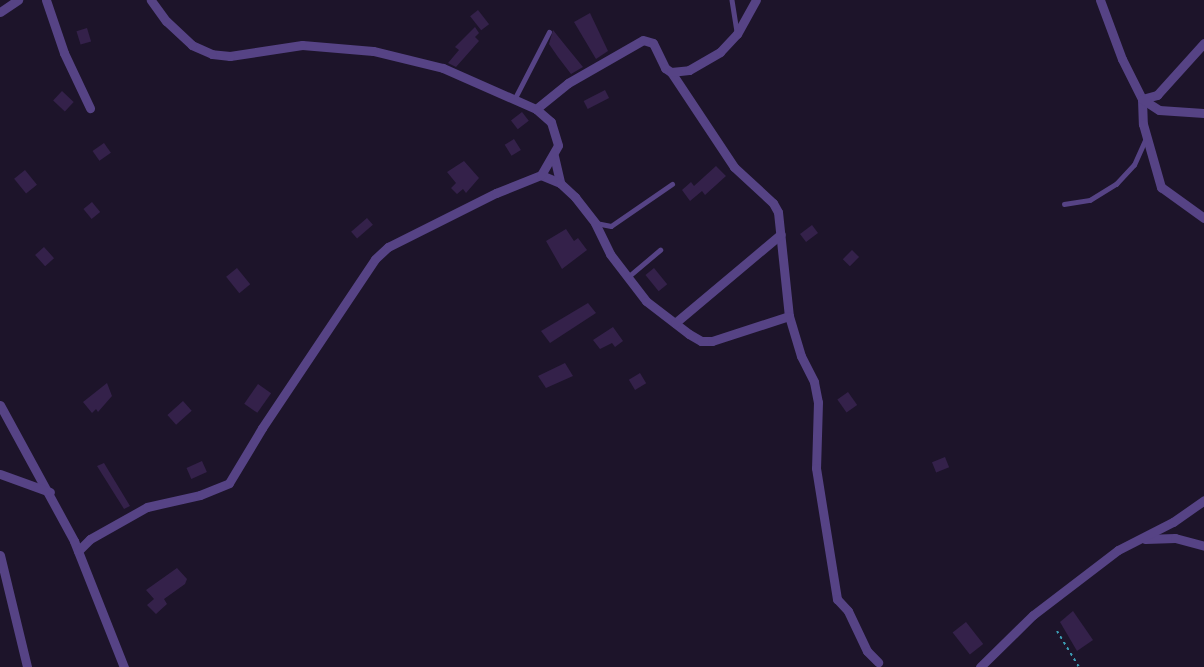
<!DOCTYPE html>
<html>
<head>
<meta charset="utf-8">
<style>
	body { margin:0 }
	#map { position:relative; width:1204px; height:667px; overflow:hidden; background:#1d142a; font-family:"Archivo Narrow",sans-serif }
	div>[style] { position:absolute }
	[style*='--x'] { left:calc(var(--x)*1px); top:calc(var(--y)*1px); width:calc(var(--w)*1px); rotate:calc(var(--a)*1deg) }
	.building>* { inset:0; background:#34214a; transform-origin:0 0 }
	.path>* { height:2px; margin-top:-1px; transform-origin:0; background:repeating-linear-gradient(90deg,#3c9db4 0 2.5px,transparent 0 6.5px) }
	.lane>* { height:4.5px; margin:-2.25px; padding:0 2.25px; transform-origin:2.25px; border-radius:2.25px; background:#564385 }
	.street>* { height:9px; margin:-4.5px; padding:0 4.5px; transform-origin:4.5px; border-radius:4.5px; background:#564385 }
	span { translate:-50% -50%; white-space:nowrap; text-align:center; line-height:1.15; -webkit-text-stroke:4px #1d142a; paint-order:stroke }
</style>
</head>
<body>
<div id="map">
	<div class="building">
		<div style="left:478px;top:10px;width:18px;height:10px;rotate:52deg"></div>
		<div style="clip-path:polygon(590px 13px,608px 51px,596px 59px,574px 22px)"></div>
		<div style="clip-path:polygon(475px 27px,479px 33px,475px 37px,479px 41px,456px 67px,448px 63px,459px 50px,455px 47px)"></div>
		<div style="left:87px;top:28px;width:14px;height:11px;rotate:73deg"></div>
		<div style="clip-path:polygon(553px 30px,565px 45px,583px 67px,571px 74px,558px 57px,549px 44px)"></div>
		<div style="left:605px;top:90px;width:9px;height:24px;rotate:63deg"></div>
		<div style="left:62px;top:91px;width:16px;height:13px;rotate:43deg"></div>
		<div style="left:522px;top:112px;width:11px;height:14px;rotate:52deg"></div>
		<div style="left:514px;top:139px;width:13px;height:11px;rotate:58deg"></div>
		<div style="left:104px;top:143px;width:12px;height:14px;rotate:55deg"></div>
		<div style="clip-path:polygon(464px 161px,479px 178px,466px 193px,463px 189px,457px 194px,451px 188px,456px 183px,447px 172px)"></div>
		<div style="clip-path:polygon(716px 166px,726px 176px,705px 195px,702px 191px,690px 201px,682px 190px,691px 182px,694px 186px)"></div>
		<div style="left:25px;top:170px;width:19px;height:14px;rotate:51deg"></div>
		<div style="left:92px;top:202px;width:13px;height:11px;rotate:51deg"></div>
		<div style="left:367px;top:218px;width:9px;height:21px;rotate:49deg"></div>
		<div style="left:812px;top:225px;width:10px;height:15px;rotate:53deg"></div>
		<div style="clip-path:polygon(566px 229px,574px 241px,578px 238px,587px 250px,562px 269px,546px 241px)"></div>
		<div style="left:44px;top:247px;width:15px;height:12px;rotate:48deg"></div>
		<div style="left:852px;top:250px;width:10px;height:13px;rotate:45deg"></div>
		<div style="left:237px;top:268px;width:21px;height:14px;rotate:51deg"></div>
		<div style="left:654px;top:268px;width:21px;height:11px;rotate:51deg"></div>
		<div style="clip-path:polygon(588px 303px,596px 313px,550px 343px,541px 331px)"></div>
		<div style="clip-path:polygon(613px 327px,623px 341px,615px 347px,612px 343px,600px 349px,593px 340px)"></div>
		<div style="clip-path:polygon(565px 363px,573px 376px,546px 388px,538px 376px)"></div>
		<div style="left:640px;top:373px;width:12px;height:13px;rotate:59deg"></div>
		<div style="clip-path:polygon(107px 383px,112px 396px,98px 412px,96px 409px,92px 413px,83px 402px)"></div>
		<div style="left:258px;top:384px;width:16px;height:24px;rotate:35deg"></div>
		<div style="left:848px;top:392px;width:16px;height:13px;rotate:55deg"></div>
		<div style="left:183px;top:401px;width:13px;height:21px;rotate:48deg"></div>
		<div style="left:945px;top:457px;width:11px;height:14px;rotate:68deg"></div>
		<div style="left:202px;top:461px;width:12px;height:17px;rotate:66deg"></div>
		<div style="clip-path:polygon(104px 463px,130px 506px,124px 509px,97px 466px)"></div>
		<div style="clip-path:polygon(177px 568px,187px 579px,185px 584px,164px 599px,167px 604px,156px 614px,147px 605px,154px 599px,146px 590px)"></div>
		<div style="clip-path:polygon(1073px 611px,1093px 640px,1077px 651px,1060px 622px)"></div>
		<div style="left:966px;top:622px;width:28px;height:17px;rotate:52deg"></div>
	</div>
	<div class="path">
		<div style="--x:1057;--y:631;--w:42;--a:58.6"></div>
	</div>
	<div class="lane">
		<div style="--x:732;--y:0;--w:30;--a:81"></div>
		<div style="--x:515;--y:98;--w:74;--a:-62.7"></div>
		<div style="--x:1064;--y:204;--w:26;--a:-9"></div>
		<div style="--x:1090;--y:200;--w:31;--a:-32"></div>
		<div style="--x:1116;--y:184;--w:26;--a:-47"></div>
		<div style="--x:1134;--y:165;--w:30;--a:-66"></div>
		<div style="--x:596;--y:223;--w:15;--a:11"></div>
		<div style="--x:611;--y:226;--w:74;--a:-34.5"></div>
		<div style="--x:628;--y:277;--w:42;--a:-40.2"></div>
	</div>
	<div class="street">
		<div style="--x:46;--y:0;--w:56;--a:71.2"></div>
		<div style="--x:64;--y:53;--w:61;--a:64.7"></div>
		<div style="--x:1100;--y:0;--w:63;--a:69.6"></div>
		<div style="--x:1122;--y:59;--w:45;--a:63.4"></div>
		<div style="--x:1142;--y:99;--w:25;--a:88"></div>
		<div style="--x:1143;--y:124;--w:66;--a:74.1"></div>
		<div style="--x:1161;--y:187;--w:53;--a:35.8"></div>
		<div style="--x:0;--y:12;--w:22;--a:-34"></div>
		<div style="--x:671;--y:72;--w:114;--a:56.4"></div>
		<div style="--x:734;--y:167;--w:53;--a:42.7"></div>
		<div style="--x:773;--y:203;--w:10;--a:61"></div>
		<div style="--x:778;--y:212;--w:105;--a:84"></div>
		<div style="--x:789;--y:316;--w:42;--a:73.3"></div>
		<div style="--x:801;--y:356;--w:29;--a:63"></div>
		<div style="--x:814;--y:382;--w:20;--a:79"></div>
		<div style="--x:818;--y:402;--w:66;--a:91.7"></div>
		<div style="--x:816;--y:468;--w:133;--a:80.9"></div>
		<div style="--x:837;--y:599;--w:16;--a:47"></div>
		<div style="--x:848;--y:611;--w:44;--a:64.6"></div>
		<div style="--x:867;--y:651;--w:16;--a:45"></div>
		<div style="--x:1142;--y:99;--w:16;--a:-15"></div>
		<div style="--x:1157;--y:95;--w:70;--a:-47.9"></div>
		<div style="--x:1142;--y:99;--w:20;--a:33"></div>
		<div style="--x:1159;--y:110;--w:45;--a:3.8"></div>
		<div style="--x:536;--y:109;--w:41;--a:-39.1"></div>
		<div style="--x:568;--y:83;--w:86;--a:-29.8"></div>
		<div style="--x:643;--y:40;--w:10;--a:17"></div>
		<div style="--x:653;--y:43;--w:28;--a:64"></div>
		<div style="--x:665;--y:68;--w:7;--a:34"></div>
		<div style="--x:671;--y:72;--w:18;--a:-6"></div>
		<div style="--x:689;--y:70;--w:36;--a:-30"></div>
		<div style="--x:720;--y:52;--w:25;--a:-47"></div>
		<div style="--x:737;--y:34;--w:39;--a:-61"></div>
		<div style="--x:554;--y:156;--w:28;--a:77"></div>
		<div style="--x:541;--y:175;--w:21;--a:23"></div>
		<div style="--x:560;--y:183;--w:21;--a:43"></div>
		<div style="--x:575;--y:197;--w:33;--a:52"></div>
		<div style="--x:595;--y:223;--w:34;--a:64"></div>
		<div style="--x:610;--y:254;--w:59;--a:52.5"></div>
		<div style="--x:646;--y:301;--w:54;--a:37.5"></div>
		<div style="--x:689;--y:334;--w:14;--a:30"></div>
		<div style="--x:701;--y:341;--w:11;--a:0"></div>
		<div style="--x:712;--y:341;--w:81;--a:-18"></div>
		<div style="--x:675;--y:323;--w:138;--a:-40"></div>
		<div style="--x:0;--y:405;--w:155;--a:61.4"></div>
		<div style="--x:74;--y:541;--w:136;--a:68.4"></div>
		<div style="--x:0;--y:474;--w:53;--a:19.8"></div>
		<div style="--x:1145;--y:539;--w:30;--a:-2"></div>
		<div style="--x:1175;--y:538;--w:30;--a:15"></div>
		<div style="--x:78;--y:551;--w:17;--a:-45"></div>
		<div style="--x:90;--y:539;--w:65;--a:-29.3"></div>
		<div style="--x:147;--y:507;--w:54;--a:-12.8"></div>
		<div style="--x:200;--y:495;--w:31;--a:-22"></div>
		<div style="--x:229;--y:483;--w:64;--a:-59"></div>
		<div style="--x:262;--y:428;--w:203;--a:-56.2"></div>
		<div style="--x:375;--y:259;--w:18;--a:-43"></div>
		<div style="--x:388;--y:247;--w:121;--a:-26.6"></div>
		<div style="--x:496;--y:193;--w:48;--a:-21.8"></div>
		<div style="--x:541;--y:175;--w:34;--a:-60"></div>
		<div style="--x:558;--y:145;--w:24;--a:-107"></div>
		<div style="--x:551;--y:122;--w:20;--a:-139"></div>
		<div style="--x:536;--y:109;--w:102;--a:-156.2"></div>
		<div style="--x:443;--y:68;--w:72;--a:-166.3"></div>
		<div style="--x:373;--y:51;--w:71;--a:-175.2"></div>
		<div style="--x:302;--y:45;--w:73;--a:171.3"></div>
		<div style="--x:230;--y:56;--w:18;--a:-174"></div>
		<div style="--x:212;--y:54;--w:22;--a:-156"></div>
		<div style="--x:192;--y:45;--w:35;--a:-137"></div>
		<div style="--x:166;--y:21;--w:26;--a:-126"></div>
		<div style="--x:0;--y:555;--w:115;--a:76.4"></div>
		<div style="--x:980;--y:667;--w:74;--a:-44.5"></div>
		<div style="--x:1033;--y:615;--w:107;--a:-37.4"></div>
		<div style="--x:1118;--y:550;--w:62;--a:-27"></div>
		<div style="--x:1173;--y:522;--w:38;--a:-35"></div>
	</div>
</div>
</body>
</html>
